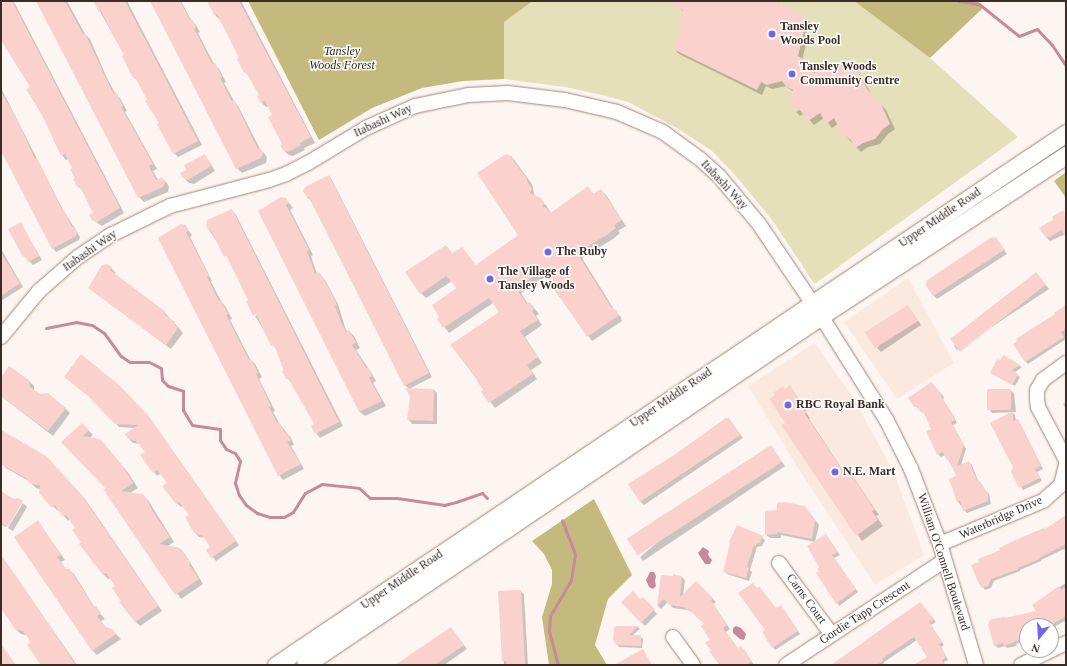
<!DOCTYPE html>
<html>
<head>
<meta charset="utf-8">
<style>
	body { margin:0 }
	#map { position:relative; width:1067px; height:666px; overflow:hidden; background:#fdf5f1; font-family:Georgia,serif }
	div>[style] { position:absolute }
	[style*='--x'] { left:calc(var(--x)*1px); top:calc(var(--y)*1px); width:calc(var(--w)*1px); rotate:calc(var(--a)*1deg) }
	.built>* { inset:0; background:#fbe9e0 }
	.green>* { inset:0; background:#e5dfba }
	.forest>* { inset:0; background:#c5ba7d }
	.water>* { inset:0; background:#c8899d }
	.shadow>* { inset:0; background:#0003 }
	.stream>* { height:3px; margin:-1.5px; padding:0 1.5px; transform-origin:1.5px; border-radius:1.5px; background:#c8899d }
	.building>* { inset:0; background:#fbd1cd; transform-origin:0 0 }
	.roads { filter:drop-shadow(0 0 1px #a48371) drop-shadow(0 0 1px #a48371) }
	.minor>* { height:14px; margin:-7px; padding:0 7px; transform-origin:7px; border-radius:7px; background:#fff }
	.major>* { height:17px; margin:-8.5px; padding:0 8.5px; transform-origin:8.5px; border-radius:8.5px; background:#fff }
	.dots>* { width:11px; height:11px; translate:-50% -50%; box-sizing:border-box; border:2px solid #fff; border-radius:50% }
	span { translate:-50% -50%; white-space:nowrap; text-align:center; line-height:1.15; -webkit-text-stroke:3px #fff; paint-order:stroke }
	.poi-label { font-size:12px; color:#3a2d25; font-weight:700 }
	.left { translate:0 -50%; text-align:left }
	.park-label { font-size:12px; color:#2f2a0e; font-style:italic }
	.street-label { font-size:12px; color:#3a2d25 }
	.frame { position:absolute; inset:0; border:2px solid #3a2d25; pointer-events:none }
	.north { position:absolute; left:1019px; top:618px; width:40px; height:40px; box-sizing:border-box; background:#fff; border:1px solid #b0aba8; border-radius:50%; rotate:198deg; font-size:11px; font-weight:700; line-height:16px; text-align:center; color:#3a2d25 }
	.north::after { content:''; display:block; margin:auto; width:14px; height:18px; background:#7067e1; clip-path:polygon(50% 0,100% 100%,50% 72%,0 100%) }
</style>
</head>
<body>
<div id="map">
	<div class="built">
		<div style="clip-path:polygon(908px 278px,954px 363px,897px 399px,844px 322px)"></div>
		<div style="clip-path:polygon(815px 343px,854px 399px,894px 473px,924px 555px,875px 585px,798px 468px,748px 386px)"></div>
	</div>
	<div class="green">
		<div style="clip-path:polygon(533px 1px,854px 1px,930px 58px,1018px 137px,816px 283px,813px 282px,773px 221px,736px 176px,712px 151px,677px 128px,628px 102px,602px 95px,565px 87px,504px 79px,504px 22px)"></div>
	</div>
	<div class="forest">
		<div style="clip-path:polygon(248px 1px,533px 1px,504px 22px,504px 79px,463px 81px,422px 88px,372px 108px,319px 140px)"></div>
		<div style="clip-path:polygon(854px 1px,978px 1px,982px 9px,930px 58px)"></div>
		<div style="clip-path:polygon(1066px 172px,1066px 198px,1054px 181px)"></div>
		<div style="clip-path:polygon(594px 499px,632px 575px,608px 599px,595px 645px,607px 665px,549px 665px,542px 617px,552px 584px,552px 570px,544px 554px,532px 541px)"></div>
	</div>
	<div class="water">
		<div style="clip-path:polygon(703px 547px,709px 551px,708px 555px,712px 560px,710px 564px,705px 564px,698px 553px)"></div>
		<div style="clip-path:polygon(650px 572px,654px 572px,656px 576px,655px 581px,656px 586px,653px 589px,649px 587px,646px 580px)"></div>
		<div style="clip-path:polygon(736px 626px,741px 628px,746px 634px,744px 640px,740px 639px,733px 633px,733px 628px)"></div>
	</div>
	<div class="shadow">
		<div style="clip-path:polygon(8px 1px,12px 1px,15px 4px,124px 213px,102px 226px,93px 220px,94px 214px,83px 191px,78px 186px,73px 168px,68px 159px,66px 160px,62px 155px,32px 87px,1px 37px,1px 5px)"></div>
		<div style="clip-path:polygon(37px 1px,67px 1px,85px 34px,90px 39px,107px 78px,115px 93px,120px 98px,127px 111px,125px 112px,157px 169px,153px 171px,158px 180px,162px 178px,167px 183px,169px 187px,168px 192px,144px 202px,139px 197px)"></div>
		<div style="clip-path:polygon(94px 1px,127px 1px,202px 145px,178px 157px,174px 153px,161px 123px,138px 82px,134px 77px,125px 56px)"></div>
		<div style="clip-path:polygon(151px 1px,181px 1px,191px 20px,196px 25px,200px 32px,198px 33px,214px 64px,219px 69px,226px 82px,224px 83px,234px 101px,238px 106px,260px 149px,265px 154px,267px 158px,266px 163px,242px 173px,237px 168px)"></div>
		<div style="clip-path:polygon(210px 1px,241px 1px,315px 143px,304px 148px,305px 150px,293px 156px,289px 155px,283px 150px,283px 144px,273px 115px,268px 106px,266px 107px,261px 102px,260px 95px,250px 77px,245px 72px,241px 58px,220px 20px,215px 15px)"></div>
		<div style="clip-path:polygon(681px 1px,777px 1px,780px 5px,806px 18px,811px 23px,806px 34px,808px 37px,802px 60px,816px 73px,839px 62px,842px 65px,847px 61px,852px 65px,857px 70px,872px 95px,886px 110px,895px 129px,888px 134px,880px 144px,868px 147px,861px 152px,842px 132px,838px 124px,832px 128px,824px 118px,814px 125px,804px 114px,800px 116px,796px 112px,804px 107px,794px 92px,786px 86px,772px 89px,766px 86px,762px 95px,679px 54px,674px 49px,683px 30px,680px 27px,684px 20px,681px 17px,684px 12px,678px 6px)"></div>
		<div style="clip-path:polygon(1px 88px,62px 208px,80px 237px,79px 240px,56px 252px,53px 248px,1px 149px)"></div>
		<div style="clip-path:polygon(205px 155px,215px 171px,194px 184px,189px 183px,184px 178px)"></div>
		<div style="clip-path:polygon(512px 157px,532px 184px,535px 197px,546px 205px,551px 213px,588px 188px,594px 195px,601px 190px,606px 195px,626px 226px,618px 231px,620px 233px,613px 239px,582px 258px,615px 311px,621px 317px,622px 321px,592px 341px,545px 277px,521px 293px,528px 304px,530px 303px,534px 308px,539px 314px,536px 316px,542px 325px,525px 337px,542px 363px,531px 370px,537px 379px,495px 408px,483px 392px,485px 390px,451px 345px,500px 313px,493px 303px,449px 333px,438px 319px,458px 289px,452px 281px,426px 298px,421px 293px,446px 246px,453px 254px,477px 266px,520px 235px)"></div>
		<div style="clip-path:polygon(329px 176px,332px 180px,432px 377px,409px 389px,405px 385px,311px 201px,307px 197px)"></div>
		<div style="clip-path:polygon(286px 199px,293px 208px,290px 210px,313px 255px,311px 256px,317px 274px,325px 280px,338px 304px,345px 327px,347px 332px,349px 331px,354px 336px,360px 348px,356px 350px,372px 374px,376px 381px,373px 383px,386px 406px,365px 416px,360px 412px,259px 211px)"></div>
		<div style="clip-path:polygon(232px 210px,236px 215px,343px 426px,320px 438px,316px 433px,316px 425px,291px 382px,287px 378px,276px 349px,255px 316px,261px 313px,250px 301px,229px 260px,209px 230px)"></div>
		<div style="clip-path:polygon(1066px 212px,1066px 234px,1050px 241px,1046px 237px)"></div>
		<div style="clip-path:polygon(20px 223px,42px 260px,33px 265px,24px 256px)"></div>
		<div style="clip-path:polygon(185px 226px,192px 235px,190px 237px,212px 281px,211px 282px,221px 301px,225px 306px,232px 319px,230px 320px,250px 359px,255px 364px,262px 377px,259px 379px,275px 411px,273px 412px,279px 423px,291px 438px,294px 445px,291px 446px,304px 469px,283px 480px,279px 475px,159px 238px)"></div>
		<div style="clip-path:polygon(999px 242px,1007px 254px,937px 299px,934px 296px,926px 284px)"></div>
		<div style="clip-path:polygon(1px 249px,23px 287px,1px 301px)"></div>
		<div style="clip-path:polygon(111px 268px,116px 273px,114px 275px,165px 313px,179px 328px,183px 333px,171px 349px,89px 288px)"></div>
		<div style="clip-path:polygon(1036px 273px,1049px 289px,957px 350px,954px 346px)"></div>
		<div style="clip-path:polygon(1066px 307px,1066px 339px,1028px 364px,1025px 361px)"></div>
		<div style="clip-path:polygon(911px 310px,921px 325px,881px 352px,877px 348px)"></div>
		<div style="clip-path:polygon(1003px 357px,1022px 367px,1014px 373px,1020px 377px,1015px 386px,991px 373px)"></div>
		<div style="clip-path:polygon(1px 379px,28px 380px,34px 386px,34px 391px,65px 408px,70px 413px,53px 436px,1px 396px)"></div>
		<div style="clip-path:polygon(790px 386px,807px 410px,805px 411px,810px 418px,809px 419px,844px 472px,847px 470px,852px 475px,879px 515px,876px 516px,883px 526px,862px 541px,783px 426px,786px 423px,785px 390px)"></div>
		<div style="clip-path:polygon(934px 386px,944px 397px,943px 400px,954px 417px,957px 423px,953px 425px,966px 449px,961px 465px,969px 462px,972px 465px,979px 483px,989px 494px,991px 504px,967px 513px,958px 502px,950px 479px,957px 476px,946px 455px,941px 457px,938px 454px,932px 429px,926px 415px,915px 406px)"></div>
		<div style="clip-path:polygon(434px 390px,437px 393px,437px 424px,412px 424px,409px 420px)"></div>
		<div style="clip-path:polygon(1010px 390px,1014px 393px,1016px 412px,992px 413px,989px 409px)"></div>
		<div style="clip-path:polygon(92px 398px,151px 420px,239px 545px,216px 561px,207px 550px,212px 547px,206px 538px,199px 537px,195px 533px,190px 515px,183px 505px,181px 507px,177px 503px,168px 484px,161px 473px,157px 476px,142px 455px,146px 452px,140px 444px,133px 443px,129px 439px,135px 428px,119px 427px)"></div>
		<div style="clip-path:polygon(1066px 402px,1066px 409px,1063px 404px)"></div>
		<div style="clip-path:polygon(1013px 413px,1015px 415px,1016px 421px,1018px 420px,1020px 423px,1043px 469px,1037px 472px,1042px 481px,1023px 490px,1013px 472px,1014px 467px,991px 423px)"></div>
		<div style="clip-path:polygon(729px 419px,743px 438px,644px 505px,640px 501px)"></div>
		<div style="clip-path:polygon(82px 424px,93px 435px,90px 438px,105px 445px,129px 474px,138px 488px,130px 493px,142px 495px,148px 500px,174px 542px,168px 546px,179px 548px,185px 554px,203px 584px,181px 599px,108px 490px,63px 442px)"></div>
		<div style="clip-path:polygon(1px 431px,50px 462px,85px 499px,162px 611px,140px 626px,136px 622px,121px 602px,123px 601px,116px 587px,110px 578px,108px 579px,103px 574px,70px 519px,68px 521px,59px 510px,58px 511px,40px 493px,40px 489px,36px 488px,30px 482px,6px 468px,1px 463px)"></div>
		<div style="clip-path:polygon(771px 447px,785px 466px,643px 561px,640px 557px)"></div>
		<div style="clip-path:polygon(1px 494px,22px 502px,27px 507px,13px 531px,8px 528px,23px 503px,21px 503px,6px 527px,1px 524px)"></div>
		<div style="clip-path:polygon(805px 507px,819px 525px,815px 542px,828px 538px,840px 555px,834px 558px,858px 592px,839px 606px,820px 572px,815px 542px,781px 535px,781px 538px,770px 538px,766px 535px)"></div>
		<div style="clip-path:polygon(1066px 516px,1066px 548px,1041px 560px,1041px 561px,1020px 570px,1020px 571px,994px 581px,991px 588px,985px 590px,983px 587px,980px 562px,1001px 550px,1045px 530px)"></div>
		<div style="clip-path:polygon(38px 522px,65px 560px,61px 562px,67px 571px,69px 570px,74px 574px,95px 608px,105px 619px,101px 621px,107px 629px,112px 630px,121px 639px,97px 655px,92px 650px)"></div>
		<div style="clip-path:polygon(762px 537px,765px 540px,762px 546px,757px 547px,750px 570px,752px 572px,749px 581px,727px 574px,725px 571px)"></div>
		<div style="clip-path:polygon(1px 555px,77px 665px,42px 665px,27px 635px,21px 634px,16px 629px,1px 606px)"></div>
		<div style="clip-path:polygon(662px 576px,682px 577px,685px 580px,683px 595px,696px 583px,716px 602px,713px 604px,730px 629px,726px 632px,738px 649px,741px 647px,745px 651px,754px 665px,720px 665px,710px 652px,712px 650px,711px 640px,705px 624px,692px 611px,691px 612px,688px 610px,673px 608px,668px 602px,661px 609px,658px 606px)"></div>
		<div style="clip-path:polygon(1066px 583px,1066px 620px,1051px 629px,1051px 626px,1027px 626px,1027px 640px,1016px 644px,1017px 646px,1007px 648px,1005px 646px,998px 648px,995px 645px,1006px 619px,1037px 612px,1053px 591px)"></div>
		<div style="clip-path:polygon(520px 591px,524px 594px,528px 665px,504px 665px,500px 592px)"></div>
		<div style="clip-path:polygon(643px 598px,657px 614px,645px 626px,623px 602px,640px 600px)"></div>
		<div style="clip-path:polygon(922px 606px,936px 622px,931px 625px,944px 645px,941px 647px,948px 660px,944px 662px,945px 665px,921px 665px,929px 657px,917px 640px,884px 662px,883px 665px,833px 665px)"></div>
		<div style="clip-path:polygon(776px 609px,783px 609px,800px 634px,775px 650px,773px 647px,767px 630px)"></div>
		<div style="clip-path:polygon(616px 627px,638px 627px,640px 629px,632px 636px,640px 636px,643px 639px,642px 648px,619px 647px,617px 644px)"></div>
		<div style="clip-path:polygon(451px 628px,467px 649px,444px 665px,397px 665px)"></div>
	</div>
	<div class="stream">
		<div style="--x:959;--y:1;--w:20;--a:9"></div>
		<div style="--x:979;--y:4;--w:51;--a:38.7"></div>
		<div style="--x:1019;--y:36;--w:19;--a:-21"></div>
		<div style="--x:1037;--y:29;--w:22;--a:47"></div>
		<div style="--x:1052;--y:45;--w:25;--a:56"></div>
		<div style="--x:46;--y:328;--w:31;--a:-11"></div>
		<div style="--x:76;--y:322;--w:16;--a:11"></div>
		<div style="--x:92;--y:325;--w:14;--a:34"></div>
		<div style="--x:104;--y:333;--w:29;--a:54"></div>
		<div style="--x:121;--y:356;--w:11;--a:34"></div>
		<div style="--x:130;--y:362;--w:19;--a:0"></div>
		<div style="--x:149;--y:362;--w:13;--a:27"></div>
		<div style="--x:161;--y:368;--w:12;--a:85"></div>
		<div style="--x:162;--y:380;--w:8;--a:45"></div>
		<div style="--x:168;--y:386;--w:16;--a:18"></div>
		<div style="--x:183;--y:391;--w:19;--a:90"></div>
		<div style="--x:183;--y:410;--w:17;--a:59"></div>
		<div style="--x:192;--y:425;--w:28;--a:8"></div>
		<div style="--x:220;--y:429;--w:11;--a:90"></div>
		<div style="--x:220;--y:440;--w:11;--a:56"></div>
		<div style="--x:226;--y:449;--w:10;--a:24"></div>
		<div style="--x:235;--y:453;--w:9;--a:58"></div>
		<div style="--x:240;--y:461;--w:23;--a:103"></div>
		<div style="--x:235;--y:483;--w:13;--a:72"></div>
		<div style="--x:239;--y:495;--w:12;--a:55"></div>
		<div style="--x:246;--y:505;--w:14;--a:36"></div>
		<div style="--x:257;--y:513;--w:14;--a:17"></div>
		<div style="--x:270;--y:517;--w:14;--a:0"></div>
		<div style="--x:284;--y:517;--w:10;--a:-29"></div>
		<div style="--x:293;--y:512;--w:22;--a:-58"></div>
		<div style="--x:305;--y:493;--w:19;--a:-28"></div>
		<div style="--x:322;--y:484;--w:37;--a:6"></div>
		<div style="--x:359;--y:488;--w:15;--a:42"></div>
		<div style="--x:370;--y:498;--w:27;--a:0"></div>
		<div style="--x:397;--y:498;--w:48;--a:8.5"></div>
		<div style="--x:444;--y:505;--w:12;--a:-14"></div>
		<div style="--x:456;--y:502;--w:28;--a:-19"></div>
		<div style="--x:482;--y:493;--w:7;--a:45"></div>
		<div style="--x:558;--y:665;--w:35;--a:-105"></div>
		<div style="--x:549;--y:631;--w:15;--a:-86"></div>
		<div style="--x:550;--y:616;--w:42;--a:-59.7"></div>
		<div style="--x:571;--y:580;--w:26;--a:-81"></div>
		<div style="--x:575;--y:554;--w:36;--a:-111"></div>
	</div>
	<div class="building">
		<div style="clip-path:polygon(6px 1px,12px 1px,120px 208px,97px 222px,92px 220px,89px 215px,93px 213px,79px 185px,77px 187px,73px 179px,75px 178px,70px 169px,72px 168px,65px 154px,61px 156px,42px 115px,26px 89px,30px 87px,1px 40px,1px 4px)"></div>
		<div style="clip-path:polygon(36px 1px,64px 1px,65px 4px,66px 3px,83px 34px,85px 33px,103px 72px,113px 93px,116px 92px,123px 106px,121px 107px,153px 164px,149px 166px,156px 180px,162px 177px,165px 182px,163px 187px,138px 198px)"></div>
		<div style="clip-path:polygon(93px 1px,125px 1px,198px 141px,173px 154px,157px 124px,159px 123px,145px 101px,147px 100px,135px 77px,133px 78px,122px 56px,124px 55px,113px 35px,101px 11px,99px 12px)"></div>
		<div style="clip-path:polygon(150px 1px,180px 1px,190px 20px,192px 19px,196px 27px,194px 28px,212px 64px,215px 63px,222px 77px,220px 78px,232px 101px,234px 100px,258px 149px,260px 148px,263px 153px,261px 158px,236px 169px)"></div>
		<div style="clip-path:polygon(207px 1px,239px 1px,311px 137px,300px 143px,301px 145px,288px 152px,283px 150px,280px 145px,282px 144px,268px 117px,272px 115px,265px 101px,261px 103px,257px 96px,259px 95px,246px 72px,244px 73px,237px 59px,239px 58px,217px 14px,214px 15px)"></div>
		<div style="clip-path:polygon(666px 1px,778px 1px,778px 3px,807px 17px,801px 30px,804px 31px,798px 56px,809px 63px,814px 73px,840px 61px,841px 64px,848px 60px,850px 65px,853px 63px,867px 89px,881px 104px,890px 124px,883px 129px,875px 139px,863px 143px,855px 148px,851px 140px,841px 133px,834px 118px,826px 124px,820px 113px,808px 121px,799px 109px,795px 112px,791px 106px,793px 90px,786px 86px,782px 81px,767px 85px,761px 82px,757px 90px,673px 49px,682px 29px,679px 28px,683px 19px,680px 17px,683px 10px)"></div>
		<div style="clip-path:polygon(1px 92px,17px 119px,35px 159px,37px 158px,42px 168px,61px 208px,62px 207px,72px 227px,74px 226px,77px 232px,76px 236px,52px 249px,1px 151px)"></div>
		<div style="clip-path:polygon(205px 154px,211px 166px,188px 180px,183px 178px,180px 173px,186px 170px,184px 165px)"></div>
		<div style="clip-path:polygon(506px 154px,512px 156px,514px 162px,527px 178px,527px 181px,532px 189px,530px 193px,541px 198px,544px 202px,543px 207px,547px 208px,551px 213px,588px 186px,593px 194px,601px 189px,622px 220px,614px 225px,616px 228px,608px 234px,577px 253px,611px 307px,617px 311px,618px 316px,587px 337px,545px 275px,543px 276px,540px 272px,516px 288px,527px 304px,530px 302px,534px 309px,532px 311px,538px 320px,520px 331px,538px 357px,527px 365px,533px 374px,489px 403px,481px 392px,483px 390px,468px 367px,450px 345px,499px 312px,489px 298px,443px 328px,437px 319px,439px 317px,432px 305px,457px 288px,446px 276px,420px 294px,405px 272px,446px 245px,452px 253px,462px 247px,476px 265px,518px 235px,477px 173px)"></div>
		<div style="clip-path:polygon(329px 175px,429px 373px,404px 386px,309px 197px,307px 198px,303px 191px,305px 187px)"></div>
		<div style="clip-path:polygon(281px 197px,286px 198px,289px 203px,286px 205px,309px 250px,307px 251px,315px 274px,318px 272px,321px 274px,334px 298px,337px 305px,335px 306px,341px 322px,346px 332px,349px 330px,356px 343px,352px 345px,366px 368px,368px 368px,372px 376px,369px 378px,382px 401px,359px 412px,258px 211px)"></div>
		<div style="clip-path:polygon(232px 209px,339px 422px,315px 434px,311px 426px,314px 424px,288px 378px,286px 379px,282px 371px,284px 370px,274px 345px,271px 346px,256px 314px,253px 316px,246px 301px,248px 300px,226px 255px,224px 257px,210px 229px,208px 230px,206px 225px,207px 220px)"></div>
		<div style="clip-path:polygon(1063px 210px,1066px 215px,1066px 238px,1061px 230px,1049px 238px,1048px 236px,1046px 238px,1039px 228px,1054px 219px,1052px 217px)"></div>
		<div style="clip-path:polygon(21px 222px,39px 256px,28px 262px,25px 256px,23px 257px,8px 229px)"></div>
		<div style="clip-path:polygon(181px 224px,186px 225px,189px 231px,186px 232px,209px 276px,207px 277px,219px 301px,221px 300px,228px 314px,226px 315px,249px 360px,251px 359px,258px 373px,256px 374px,271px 406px,269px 407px,277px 423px,279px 422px,285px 433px,286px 432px,291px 440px,287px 442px,301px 464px,278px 476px,158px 238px)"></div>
		<div style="clip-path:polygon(992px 237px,994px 238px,996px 237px,1004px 250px,933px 296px,925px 284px,927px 283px,926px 281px)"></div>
		<div style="clip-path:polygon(1px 253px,20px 283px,1px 296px)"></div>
		<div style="clip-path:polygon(107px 264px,112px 267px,110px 270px,166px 312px,164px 314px,175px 322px,175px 325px,178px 328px,166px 345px,88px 288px,102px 265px)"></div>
		<div style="left:1036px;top:272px;width:16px;height:109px;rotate:52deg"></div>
		<div style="left:908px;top:305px;width:19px;height:51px;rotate:58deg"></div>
		<div style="clip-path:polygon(1066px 305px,1066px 329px,1061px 332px,1064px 337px,1025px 362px,1013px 344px,1017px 341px,1016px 339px,1055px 314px,1054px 313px)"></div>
		<div style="clip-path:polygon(81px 354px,119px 385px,148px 415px,236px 541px,211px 558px,206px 550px,210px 547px,203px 536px,194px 533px,185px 517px,189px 515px,179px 502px,176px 504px,162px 486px,167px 483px,157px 470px,153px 473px,140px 455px,145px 452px,136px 441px,128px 439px,125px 434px,138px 425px,115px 424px,88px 396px,64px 377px)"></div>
		<div style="clip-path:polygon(1003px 355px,1020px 365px,1012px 370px,1018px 374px,1012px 385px,990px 373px,997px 359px,1000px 361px)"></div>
		<div style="clip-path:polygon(9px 366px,29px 380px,30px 387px,40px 394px,48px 393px,66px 408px,48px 431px,1px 396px,1px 377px)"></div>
		<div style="clip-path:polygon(931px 382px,941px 393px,941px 396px,952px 413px,955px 420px,951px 422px,964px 445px,957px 466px,969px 461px,978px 482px,980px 481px,988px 494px,988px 501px,963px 511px,960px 501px,957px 502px,949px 479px,956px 476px,949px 459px,947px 460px,943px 452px,937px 455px,926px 431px,931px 429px,924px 413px,921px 412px,916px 406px,914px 407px,908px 398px)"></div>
		<div style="clip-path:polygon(790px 385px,803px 405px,801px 406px,806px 413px,805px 414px,843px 471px,847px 468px,875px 510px,872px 511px,878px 520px,856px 536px,781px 425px,785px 423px,769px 399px,775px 395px,773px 393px,783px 386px,785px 389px)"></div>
		<div style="clip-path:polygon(405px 388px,434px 389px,433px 421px,407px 420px,410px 396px)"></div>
		<div style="left:987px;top:389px;width:24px;height:21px"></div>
		<div style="clip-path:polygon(1013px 411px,1013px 421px,1018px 419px,1041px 466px,1035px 469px,1040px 478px,1019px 488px,1011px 472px,1013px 467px,990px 423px)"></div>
		<div style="clip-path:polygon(726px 418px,729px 418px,740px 435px,640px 502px,628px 484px,674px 455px)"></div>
		<div style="clip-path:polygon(82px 423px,89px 430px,83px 436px,100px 439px,124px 468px,133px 483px,121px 491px,143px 494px,147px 499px,153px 512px,170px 537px,159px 544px,180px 548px,191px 563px,189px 565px,199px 579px,175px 595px,103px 489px,106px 489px,61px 442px)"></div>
		<div style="clip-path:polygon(1px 430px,46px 456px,80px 493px,158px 606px,135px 622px,119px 602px,121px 601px,112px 588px,115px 586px,106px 573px,103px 575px,79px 544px,81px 542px,72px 530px,75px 528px,66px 515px,63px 517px,55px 505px,52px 508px,39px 493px,40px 485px,31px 484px,25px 478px,1px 464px)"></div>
		<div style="left:771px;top:445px;width:20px;height:172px;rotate:57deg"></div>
		<div style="clip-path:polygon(1px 491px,14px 499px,18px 498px,23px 501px,8px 527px,1px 523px)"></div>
		<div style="clip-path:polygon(785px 502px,805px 506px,815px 521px,812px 539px,777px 532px,778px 534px,765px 535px,765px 511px,777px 510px,777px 503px)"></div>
		<div style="clip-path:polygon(1066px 515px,1066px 544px,1039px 558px,1040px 559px,1018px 568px,1019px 569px,991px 579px,988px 586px,982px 588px,979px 584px,971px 565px,979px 562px,978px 559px,1000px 550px,999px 548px,1020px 538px,1044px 528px,1045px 529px)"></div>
		<div style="clip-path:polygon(38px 520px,61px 555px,57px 557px,66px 570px,69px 568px,94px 607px,96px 606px,101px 613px,97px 616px,105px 627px,113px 629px,116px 634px,92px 651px,14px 537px)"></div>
		<div style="clip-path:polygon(737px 525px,763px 536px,759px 544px,757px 543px,756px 546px,754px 545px,747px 567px,749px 568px,746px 578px,723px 572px,730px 543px,729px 542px)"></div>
		<div style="clip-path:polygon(826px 534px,838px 552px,832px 555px,856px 589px,836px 604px,816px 573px,819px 571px,817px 569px,819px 567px,807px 546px)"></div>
		<div style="clip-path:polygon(1px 555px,35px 604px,76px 665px,41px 665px,27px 645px,31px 642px,23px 631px,15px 629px,1px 608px)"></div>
		<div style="clip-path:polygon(673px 574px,682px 576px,680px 597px,696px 581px,713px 598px,711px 600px,727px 625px,723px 628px,738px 648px,741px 646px,752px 661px,747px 665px,721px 665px,709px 651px,711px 650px,705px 643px,710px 640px,701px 626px,704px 624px,688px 609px,687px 610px,684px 607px,669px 605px,664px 599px,657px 606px,661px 575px,673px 576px)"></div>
		<div style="clip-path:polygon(753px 583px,757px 588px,759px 586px,776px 608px,781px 605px,798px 631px,772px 648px,762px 632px,765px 630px,738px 593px)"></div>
		<div style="clip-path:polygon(1059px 586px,1061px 590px,1066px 587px,1066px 616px,1049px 626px,1027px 626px,1027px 637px,1004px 646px,1003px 643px,994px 646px,988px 624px,991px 619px,1005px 617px,1005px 618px,1036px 611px,1032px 605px)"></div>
		<div style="clip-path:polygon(521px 590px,525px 665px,507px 665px,506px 661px,502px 661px,498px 591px)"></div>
		<div style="clip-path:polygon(633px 591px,640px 599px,643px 597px,655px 609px,641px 623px,621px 602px)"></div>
		<div style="clip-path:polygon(920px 602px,934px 619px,929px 622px,942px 642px,939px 644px,946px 657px,942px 660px,945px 665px,913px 665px,927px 657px,914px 637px,882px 659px,883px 661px,877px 665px,831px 665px)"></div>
		<div style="clip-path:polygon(616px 626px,638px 626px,629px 635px,641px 635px,641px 646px,616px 645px,613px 639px,614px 628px)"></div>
		<div style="clip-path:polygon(451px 627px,464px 645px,435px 665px,395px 665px)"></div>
		<div style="clip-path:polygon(1px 644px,16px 665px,1px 665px)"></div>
		<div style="clip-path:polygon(643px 649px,652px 665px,614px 665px)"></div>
	</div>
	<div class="roads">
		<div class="minor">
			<div style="--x:1;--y:337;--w:60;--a:-50.4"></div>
			<div style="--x:39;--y:291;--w:52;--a:-41.1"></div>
			<div style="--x:78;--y:257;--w:40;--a:-34"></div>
			<div style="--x:111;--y:235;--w:66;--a:-26.2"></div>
			<div style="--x:170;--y:206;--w:102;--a:-14.7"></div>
			<div style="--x:269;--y:180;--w:18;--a:-19"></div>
			<div style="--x:286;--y:174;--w:25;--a:-27"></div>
			<div style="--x:308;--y:163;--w:68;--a:-31.1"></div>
			<div style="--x:366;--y:128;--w:54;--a:-24.2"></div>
			<div style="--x:415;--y:106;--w:54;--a:-11.7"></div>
			<div style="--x:468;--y:95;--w:40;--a:-2.9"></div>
			<div style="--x:508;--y:93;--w:57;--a:7"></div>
			<div style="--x:565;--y:100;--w:53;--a:13"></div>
			<div style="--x:617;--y:112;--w:50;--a:23.5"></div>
			<div style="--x:663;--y:132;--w:46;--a:36.1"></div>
			<div style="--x:700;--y:159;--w:25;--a:42"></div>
			<div style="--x:719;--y:176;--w:62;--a:50.2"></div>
			<div style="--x:759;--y:224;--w:111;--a:56"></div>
			<div style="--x:821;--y:316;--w:124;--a:57.8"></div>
			<div style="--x:887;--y:421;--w:54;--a:63.4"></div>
			<div style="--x:911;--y:469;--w:80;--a:68.9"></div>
			<div style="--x:940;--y:544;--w:126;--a:73.4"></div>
			<div style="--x:1066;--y:363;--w:29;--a:144"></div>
			<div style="--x:1043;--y:380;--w:12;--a:121"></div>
			<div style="--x:1037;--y:390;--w:9;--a:90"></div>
			<div style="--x:1037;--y:399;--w:8;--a:83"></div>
			<div style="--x:1038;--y:407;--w:60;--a:62.2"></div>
			<div style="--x:940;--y:544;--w:112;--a:-22.7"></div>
			<div style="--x:1043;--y:501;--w:24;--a:-42"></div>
			<div style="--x:1061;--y:485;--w:21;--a:-76"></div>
			<div style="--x:779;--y:563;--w:89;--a:53.6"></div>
			<div style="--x:673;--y:637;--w:34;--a:54"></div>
			<div style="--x:786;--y:665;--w:189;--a:-33.4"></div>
			<div style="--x:1021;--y:665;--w:50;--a:-26.1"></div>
		</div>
		<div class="major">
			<div style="--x:276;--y:665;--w:952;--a:-33.96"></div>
			<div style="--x:305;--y:665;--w:623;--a:-34.07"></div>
			<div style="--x:821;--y:316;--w:293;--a:-33.3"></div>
		</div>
	</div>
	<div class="dots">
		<div style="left:772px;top:34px;background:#7067e1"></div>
		<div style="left:792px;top:74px;background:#7067e1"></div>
		<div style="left:548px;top:252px;background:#7067e1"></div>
		<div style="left:490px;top:279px;background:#7067e1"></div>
		<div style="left:788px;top:405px;background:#7067e1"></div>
		<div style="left:835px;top:472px;background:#7067e1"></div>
	</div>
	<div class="poi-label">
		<span class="left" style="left:780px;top:34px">Tansley<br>Woods Pool</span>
		<span class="left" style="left:800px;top:74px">Tansley Woods<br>Community Centre</span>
		<span class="left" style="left:556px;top:252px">The Ruby</span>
		<span class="left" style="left:498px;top:279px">The Village of<br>Tansley Woods</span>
		<span class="left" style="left:796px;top:405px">RBC Royal Bank</span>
		<span class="left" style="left:843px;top:472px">N.E. Mart</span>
	</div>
	<div class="park-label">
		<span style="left:342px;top:59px">Tansley<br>Woods Forest</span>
	</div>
	<div class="street-label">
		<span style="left:383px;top:121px;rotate:-25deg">Itabashi Way</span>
		<span style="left:724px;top:185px;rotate:47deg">Itabashi Way</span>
		<span style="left:940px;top:218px;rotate:-34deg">Upper Middle Road</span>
		<span style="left:90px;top:251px;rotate:-35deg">Itabashi Way</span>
		<span style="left:671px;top:398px;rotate:-34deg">Upper Middle Road</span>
		<span style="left:1001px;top:518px;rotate:-24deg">Waterbridge Drive</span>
		<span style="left:943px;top:562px;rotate:72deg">William O'Connell Boulevard</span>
		<span style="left:402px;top:580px;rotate:-34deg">Upper Middle Road</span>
		<span style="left:806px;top:599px;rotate:54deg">Carns Court</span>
		<span style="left:865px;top:613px;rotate:-33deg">Gordie Tapp Crescent</span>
	</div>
	<div class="frame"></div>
	<div class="north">N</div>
</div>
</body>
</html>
